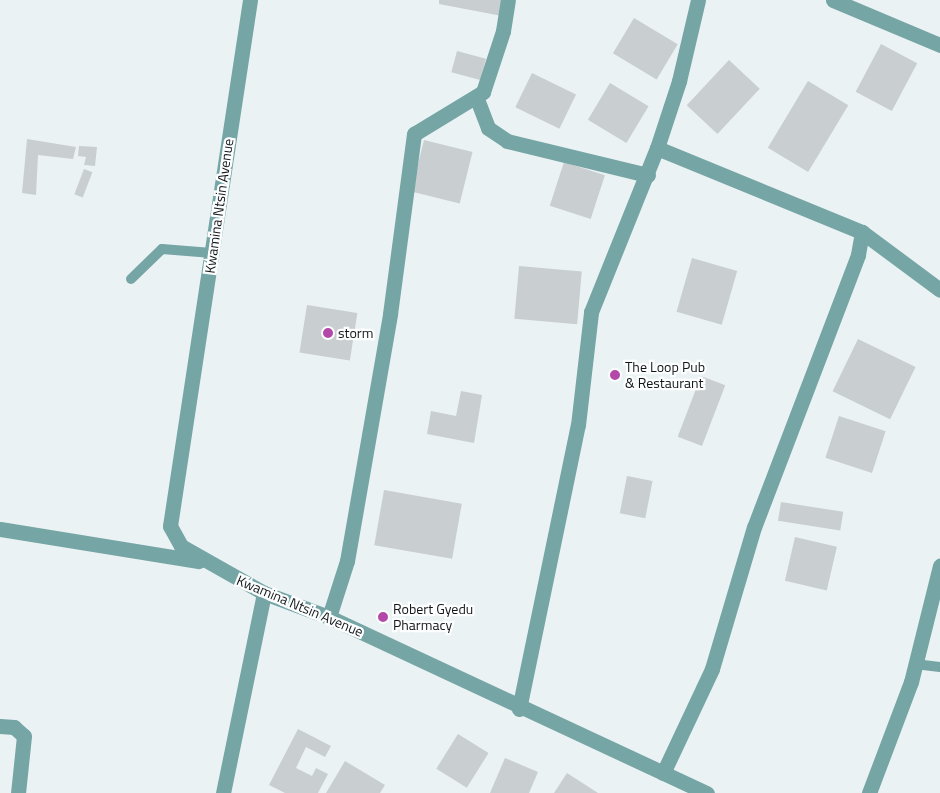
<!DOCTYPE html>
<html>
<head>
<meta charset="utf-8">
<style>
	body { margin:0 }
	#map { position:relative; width:940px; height:793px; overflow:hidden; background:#ebf2f4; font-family:"Titillium Web",sans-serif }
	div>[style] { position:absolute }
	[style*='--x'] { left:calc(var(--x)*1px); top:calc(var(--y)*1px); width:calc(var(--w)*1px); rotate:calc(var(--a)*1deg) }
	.building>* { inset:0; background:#c9ced1; transform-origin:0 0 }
	.lane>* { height:10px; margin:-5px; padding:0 5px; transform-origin:5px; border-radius:5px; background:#75a5a5 }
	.street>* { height:15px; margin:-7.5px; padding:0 7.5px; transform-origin:7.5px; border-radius:7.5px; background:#75a5a5 }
	.dots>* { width:14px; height:14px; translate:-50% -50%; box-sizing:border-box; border:2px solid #fcfeff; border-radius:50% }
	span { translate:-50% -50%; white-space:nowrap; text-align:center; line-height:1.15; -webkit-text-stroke:4.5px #fcfeff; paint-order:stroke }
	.street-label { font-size:14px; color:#131516 }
	.poi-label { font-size:14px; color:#131516 }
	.left { translate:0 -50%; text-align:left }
</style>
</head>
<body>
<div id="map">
	<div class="building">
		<div style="clip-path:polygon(439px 0,505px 0,502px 16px,439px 4px)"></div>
		<div style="left:634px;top:18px;width:51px;height:41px;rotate:31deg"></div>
		<div style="left:881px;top:44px;width:41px;height:54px;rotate:28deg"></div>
		<div style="left:457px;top:51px;width:30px;height:22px;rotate:15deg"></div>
		<div style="left:729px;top:60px;width:42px;height:62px;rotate:43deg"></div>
		<div style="left:532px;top:73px;width:49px;height:38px;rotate:26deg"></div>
		<div style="left:808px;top:81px;width:47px;height:78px;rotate:31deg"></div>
		<div style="left:610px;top:83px;width:45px;height:43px;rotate:31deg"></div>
		<div style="clip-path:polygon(27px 139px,76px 147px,73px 159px,38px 155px,36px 195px,22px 193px)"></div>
		<div style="left:424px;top:140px;width:50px;height:53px;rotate:14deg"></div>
		<div style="clip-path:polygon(79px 146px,97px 147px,95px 166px,84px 165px,86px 157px,78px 156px)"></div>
		<div style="left:564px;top:162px;width:43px;height:46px;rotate:18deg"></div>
		<div style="left:84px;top:169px;width:9px;height:27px;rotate:21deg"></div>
		<div style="left:692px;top:258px;width:47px;height:56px;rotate:16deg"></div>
		<div style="left:519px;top:266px;width:63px;height:53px;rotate:5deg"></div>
		<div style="left:307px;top:305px;width:51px;height:48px;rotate:9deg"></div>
		<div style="left:858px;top:339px;width:64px;height:58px;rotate:26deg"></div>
		<div style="left:701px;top:376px;width:26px;height:65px;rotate:21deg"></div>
		<div style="clip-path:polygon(461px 391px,482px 395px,474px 443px,427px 434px,431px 411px,456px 416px)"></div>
		<div style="left:839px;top:416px;width:49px;height:44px;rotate:18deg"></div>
		<div style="left:627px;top:476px;width:26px;height:38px;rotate:11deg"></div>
		<div style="left:384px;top:490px;width:79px;height:56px;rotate:10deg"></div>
		<div style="left:781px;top:502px;width:63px;height:19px;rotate:9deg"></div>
		<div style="left:795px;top:537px;width:43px;height:45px;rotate:13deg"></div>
		<div style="clip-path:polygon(298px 729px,331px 746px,325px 757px,306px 747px,296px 768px,312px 776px,316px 768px,328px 774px,318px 793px,285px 793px,269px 785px)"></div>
		<div style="left:458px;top:734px;width:36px;height:41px;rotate:32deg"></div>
		<div style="clip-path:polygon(505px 758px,538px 772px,529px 793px,490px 793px)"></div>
		<div style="clip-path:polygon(345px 761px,385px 785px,380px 793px,326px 793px)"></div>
		<div style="clip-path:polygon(567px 773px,598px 793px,554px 793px)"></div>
	</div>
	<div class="lane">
		<div style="--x:131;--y:279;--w:43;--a:-44.1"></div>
		<div style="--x:162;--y:249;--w:50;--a:4.6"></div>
		<div style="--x:915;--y:664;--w:25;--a:7"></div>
	</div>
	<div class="street">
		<div style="--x:250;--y:0;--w:532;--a:98.65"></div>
		<div style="--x:170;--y:526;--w:23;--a:61"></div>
		<div style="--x:181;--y:546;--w:95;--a:29.5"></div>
		<div style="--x:264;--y:593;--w:69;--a:20.3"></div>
		<div style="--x:329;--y:617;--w:417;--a:25"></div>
		<div style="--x:833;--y:0;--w:116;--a:22.8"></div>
		<div style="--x:477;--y:99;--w:31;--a:69"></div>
		<div style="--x:488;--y:128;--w:23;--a:34"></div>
		<div style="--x:507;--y:141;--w:145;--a:13.6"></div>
		<div style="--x:657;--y:148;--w:222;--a:22.3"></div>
		<div style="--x:862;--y:232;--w:23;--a:100"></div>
		<div style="--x:858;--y:255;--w:291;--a:110.9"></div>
		<div style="--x:754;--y:527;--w:148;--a:106.5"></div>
		<div style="--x:712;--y:669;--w:115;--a:115.2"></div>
		<div style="--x:862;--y:232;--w:97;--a:36.6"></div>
		<div style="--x:0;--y:529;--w:201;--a:9.2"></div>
		<div style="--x:329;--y:617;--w:59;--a:-72.2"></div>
		<div style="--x:347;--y:561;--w:251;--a:-80.1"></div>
		<div style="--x:390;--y:314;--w:182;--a:-82.4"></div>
		<div style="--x:414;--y:134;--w:81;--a:-31.3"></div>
		<div style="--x:483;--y:92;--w:64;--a:-71.8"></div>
		<div style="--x:503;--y:31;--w:31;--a:-81"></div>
		<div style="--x:519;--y:709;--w:290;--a:-78.3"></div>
		<div style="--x:578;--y:425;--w:114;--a:-83.4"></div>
		<div style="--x:591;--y:312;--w:177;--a:-68.1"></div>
		<div style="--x:657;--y:148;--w:71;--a:-71.8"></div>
		<div style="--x:679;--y:81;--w:83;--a:-76.8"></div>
		<div style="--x:0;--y:726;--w:14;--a:4"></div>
		<div style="--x:14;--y:727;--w:13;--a:42"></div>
		<div style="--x:24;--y:736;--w:57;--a:96"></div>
		<div style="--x:223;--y:793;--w:204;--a:-78.4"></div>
		<div style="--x:869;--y:793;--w:119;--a:-69.3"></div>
		<div style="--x:911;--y:682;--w:120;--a:-76"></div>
	</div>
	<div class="dots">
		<div style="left:328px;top:333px;background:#b448a9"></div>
		<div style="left:615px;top:375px;background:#b448a9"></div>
		<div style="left:383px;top:617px;background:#b448a9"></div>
	</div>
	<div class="street-label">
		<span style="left:219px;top:206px;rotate:-82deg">Kwamina Ntsin Avenue</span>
		<span style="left:300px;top:606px;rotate:23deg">Kwamina Ntsin Avenue</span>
	</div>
	<div class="poi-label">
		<span class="left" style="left:338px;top:333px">storm</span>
		<span class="left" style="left:625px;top:375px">The Loop Pub<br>&amp; Restaurant</span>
		<span class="left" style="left:393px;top:617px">Robert Gyedu<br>Pharmacy</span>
	</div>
</div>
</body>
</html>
